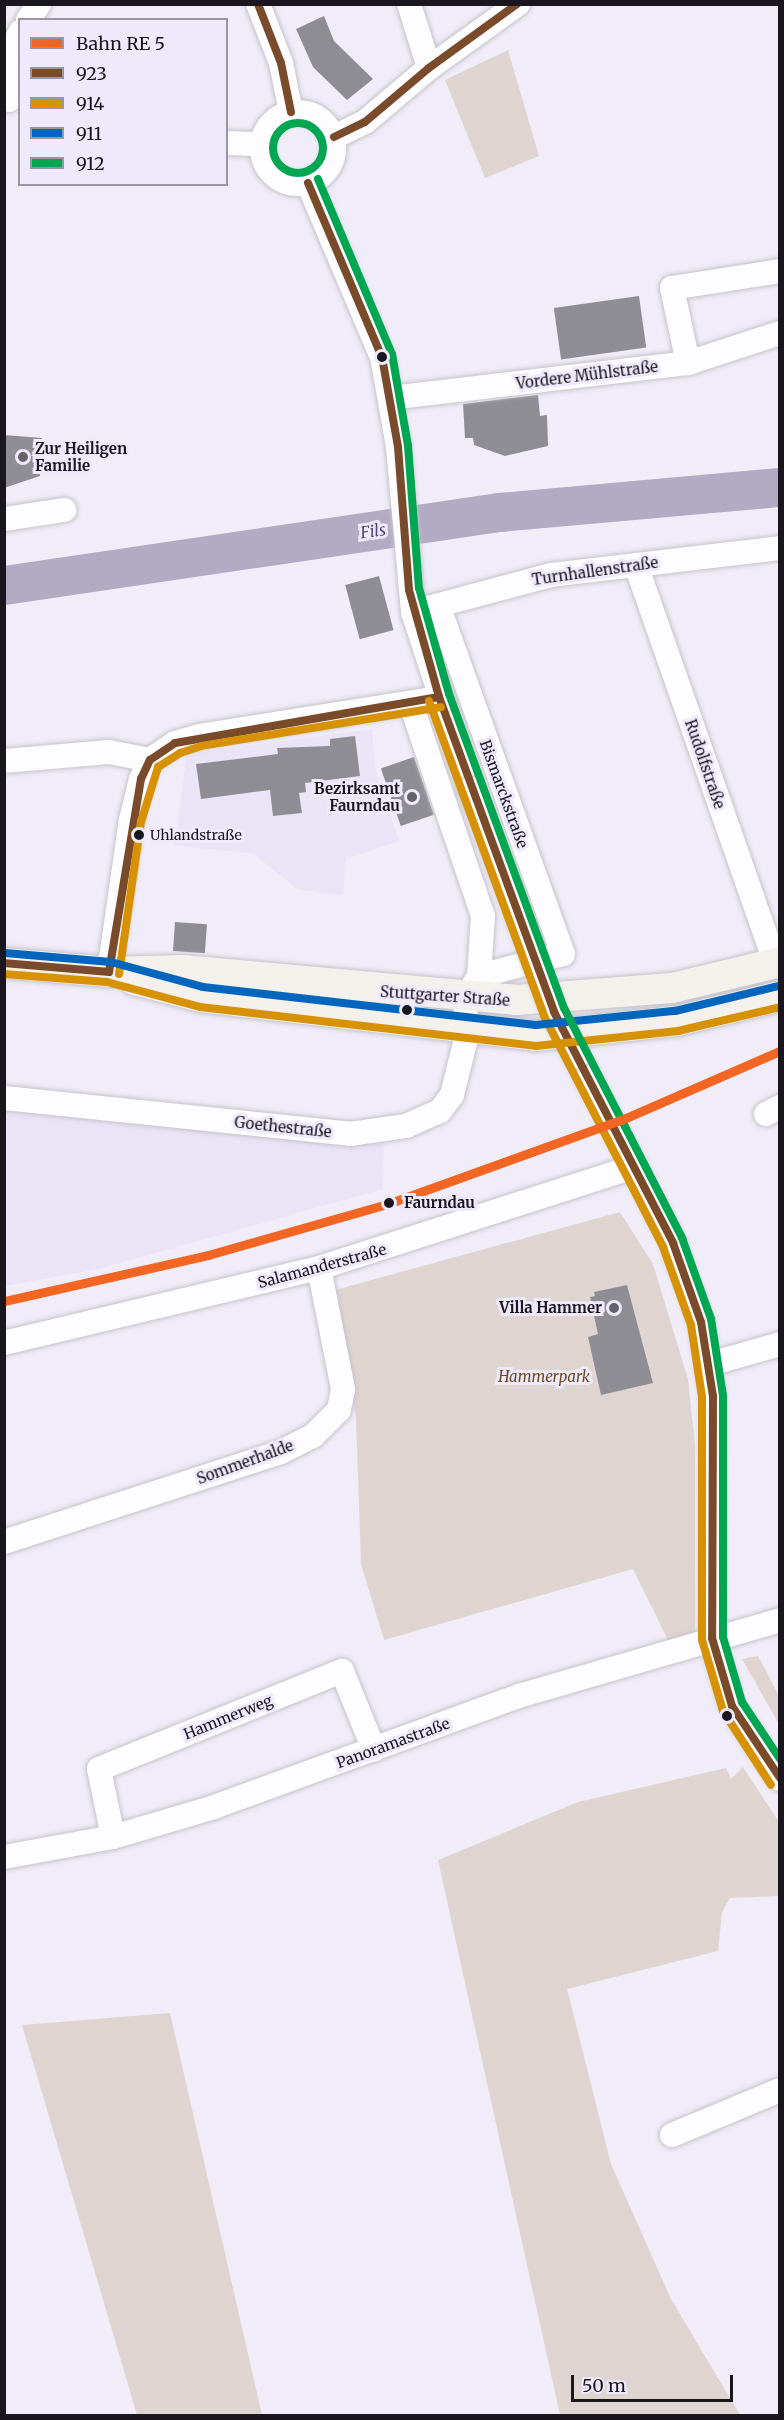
<!DOCTYPE html>
<html>
<head>
<meta charset="utf-8">
<style>
	body { margin:0 }
	#map { position:relative; width:784px; height:2420px; overflow:hidden; background:#f0edf8; font-family:Merriweather,serif }
	div>[style] { position:absolute }
	[style*='--x'] { left:calc(var(--x)*1px); top:calc(var(--y)*1px); width:calc(var(--w)*1px); rotate:calc(var(--a)*1deg) }
	.built>* { inset:0; background:#eae4f7 }
	.green>* { inset:0; background:#dfd5d0 }
	.river>* { height:39px; margin:-19.5px; padding:0 19.5px; transform-origin:19.5px; border-radius:19.5px; background:#b3abc4 }
	.building>* { inset:0; background:#8f8d94; transform-origin:0 0 }
	.roads { filter:drop-shadow(0 0 2px #c5c3ca) drop-shadow(0 0 2px #c5c3ca) }
	.minor>* { height:24px; margin:-12px; padding:0 12px; transform-origin:12px; border-radius:12px; background:#fdfcfe }
	.minor>.ring { margin:-12px; padding:0; box-sizing:content-box; background:none; border:24px solid #fdfcfe; border-radius:50% }
	.major>* { height:30px; margin:-15px; padding:0 15px; transform-origin:15px; border-radius:15px; background:#f4f0ec }
	.bridges { filter:drop-shadow(0 0 2px #c5c3ca) drop-shadow(0 0 2px #c5c3ca) }
	.minor-bridge>* { height:24px; margin:-12px; padding:0 12px; transform-origin:12px; border-radius:12px; background:#fdfcfe }
	.bus-1>* { height:8px; margin:-4px; padding:0 4px; transform-origin:4px; border-radius:4px; background:#7a4b2a }
	.bus-2>* { height:8px; margin:-4px; padding:0 4px; transform-origin:4px; border-radius:4px; background:#d69104 }
	.bus-3>* { height:8px; margin:-4px; padding:0 4px; transform-origin:4px; border-radius:4px; background:#0065bd }
	.bus-4>* { height:8px; margin:-4px; padding:0 4px; transform-origin:4px; border-radius:4px; background:#00a651 }
	.bus-4>.ring { margin:-4px; padding:0; box-sizing:content-box; background:none; border:8px solid #00a651; border-radius:50% }
	.rail-1>* { height:9px; margin:-4.5px; padding:0 4.5px; transform-origin:4.5px; border-radius:4.5px; background:#f26522 }
	.dots>* { width:16px; height:16px; translate:-50% -50%; box-sizing:border-box; border:3px solid #efe9fc; border-radius:50% }
	span { translate:-50% -50%; white-space:nowrap; text-align:center; line-height:1.15; -webkit-text-stroke:6px #efe9fc; paint-order:stroke }
	.bus-label { font-size:14px; color:#19171d }
	.left { translate:0 -50%; text-align:left }
	.street-label { font-size:15px; color:#19171d }
	.poi-label { font-size:15px; color:#19171d; font-weight:700 }
	.right { translate:-100% -50%; text-align:right }
	.stop-label { font-size:15px; color:#19171d; font-weight:700 }
	.park-label { font-size:15px; color:#6e4a1e; font-style:italic }
	.water-label { font-size:16px; color:#564572; font-style:italic }
	.frame { position:absolute; inset:0; border:6px solid #19171d; pointer-events:none }
	.legend { position:absolute; left:18px; top:18px; width:210px; height:168px; box-sizing:border-box; background:#efe9fc; border:2px solid #9995a3; margin:0; padding:8px 10px; list-style:none; font-size:18px; color:#19171d }
	.legend li { display:flex; align-items:center; gap:12px; height:30px }
	.legend b { width:30px; border:2px solid #9995a3 }
	.scale { position:absolute; left:571px; top:2375px; width:162px; height:27px; box-sizing:border-box; border:3px solid #19171d; border-top:0; padding-left:8px; font-size:18px; line-height:21px; white-space:nowrap; color:#19171d; -webkit-text-stroke:4px #efe9fc; paint-order:stroke }
</style>
</head>
<body>
<div id="map">
	<div class="built">
		<div style="clip-path:polygon(372px 729px,375px 767px,399px 841px,346px 859px,343px 896px,297px 889px,254px 854px,174px 845px,187px 754px)"></div>
		<div style="clip-path:polygon(4px 1104px,384px 1139px,383px 1189px,102px 1268px,5px 1286px)"></div>
	</div>
	<div class="green">
		<div style="clip-path:polygon(508px 50px,539px 156px,485px 178px,445px 80px)"></div>
		<div style="clip-path:polygon(620px 1212px,653px 1264px,688px 1379px,695px 1444px,695px 1639px,669px 1642px,633px 1569px,384px 1640px,361px 1564px,356px 1418px,335px 1290px)"></div>
		<div style="clip-path:polygon(758px 1656px,779px 1696px,779px 1724px,742px 1659px)"></div>
		<div style="clip-path:polygon(743px 1767px,779px 1822px,779px 1896px,730px 1898px,722px 1912px,718px 1951px,567px 1989px,611px 2164px,671px 2299px,740px 2415px,560px 2415px,438px 1860px,578px 1802px,726px 1768px,731px 1779px)"></div>
		<div style="clip-path:polygon(170px 2013px,262px 2415px,137px 2415px,22px 2025px)"></div>
	</div>
	<div class="river">
		<div style="--x:4;--y:585;--w:500;--a:-8.39"></div>
		<div style="--x:499;--y:512;--w:282;--a:-5.1"></div>
	</div>
	<div class="building">
		<div style="clip-path:polygon(324px 16px,334px 41px,373px 79px,347px 100px,313px 67px,296px 29px)"></div>
		<div style="left:639px;top:296px;width:52px;height:86px;rotate:82deg"></div>
		<div style="clip-path:polygon(538px 395px,540px 416px,547px 415px,548px 446px,505px 456px,474px 445px,473px 438px,465px 438px,463px 404px)"></div>
		<div style="clip-path:polygon(4px 435px,42px 438px,40px 476px,4px 488px)"></div>
		<div style="left:379px;top:576px;width:56px;height:35px;rotate:75deg"></div>
		<div style="clip-path:polygon(355px 736px,360px 776px,305px 783px,306px 792px,299px 793px,302px 813px,273px 816px,270px 790px,201px 799px,196px 764px,278px 754px,277px 748px,330px 746px,330px 739px)"></div>
		<div style="left:414px;top:757px;width:61px;height:35px;rotate:71deg"></div>
		<div style="left:175px;top:922px;width:32px;height:29px;rotate:4deg"></div>
		<div style="clip-path:polygon(627px 1285px,653px 1383px,601px 1395px,588px 1337px,598px 1334px,590px 1297px,595px 1296px,594px 1292px)"></div>
	</div>
	<div class="roads">
		<div class="minor">
			<div style="--x:258;--y:4;--w:63;--a:68.7"></div>
			<div style="--x:281;--y:63;--w:50;--a:78.5"></div>
			<div style="--x:409;--y:4;--w:67;--a:72.6"></div>
			<div style="--x:28;--y:20;--w:19;--a:-55"></div>
			<div style="--x:9;--y:100;--w:44;--a:-91.3"></div>
			<div style="--x:8;--y:56;--w:27;--a:-63"></div>
			<div class="ring" style="left:262px;top:112px;width:48px;height:48px"></div>
			<div style="--x:334;--y:137;--w:34;--a:-26"></div>
			<div style="--x:365;--y:122;--w:84;--a:-40.2"></div>
			<div style="--x:429;--y:68;--w:110;--a:-35.7"></div>
			<div style="--x:226;--y:143;--w:36;--a:2"></div>
			<div style="--x:308;--y:183;--w:189;--a:67"></div>
			<div style="--x:382;--y:357;--w:91;--a:79.9"></div>
			<div style="--x:398;--y:447;--w:166;--a:84.8"></div>
			<div style="--x:413;--y:612;--w:186;--a:71.9"></div>
			<div style="--x:688;--y:363;--w:77;--a:-102"></div>
			<div style="--x:672;--y:288;--w:109;--a:-8.9"></div>
			<div style="--x:390;--y:398;--w:300;--a:-6.7"></div>
			<div style="--x:688;--y:363;--w:97;--a:-18.1"></div>
			<div style="--x:4;--y:519;--w:61;--a:-8.5"></div>
			<div style="--x:636;--y:565;--w:422;--a:70.7"></div>
			<div style="--x:438;--y:605;--w:371;--a:70.3"></div>
			<div style="--x:563;--y:954;--w:87;--a:165.3"></div>
			<div style="--x:424;--y:609;--w:131;--a:-15"></div>
			<div style="--x:551;--y:575;--w:231;--a:-6.7"></div>
			<div style="--x:4;--y:761;--w:105;--a:-4.9"></div>
			<div style="--x:109;--y:752;--w:42;--a:11"></div>
			<div style="--x:150;--y:760;--w:30;--a:-34"></div>
			<div style="--x:175;--y:743;--w:25;--a:-16"></div>
			<div style="--x:199;--y:736;--w:230;--a:-9"></div>
			<div style="--x:109;--y:972;--w:154;--a:-81.8"></div>
			<div style="--x:131;--y:820;--w:42;--a:-76.3"></div>
			<div style="--x:141;--y:779;--w:21;--a:-65"></div>
			<div style="--x:577;--y:1056;--w:210;--a:62.8"></div>
			<div style="--x:673;--y:1243;--w:84;--a:70.5"></div>
			<div style="--x:701;--y:1322;--w:75;--a:80.8"></div>
			<div style="--x:713;--y:1396;--w:242;--a:90.2"></div>
			<div style="--x:712;--y:1638;--w:71;--a:73.6"></div>
			<div style="--x:732;--y:1706;--w:87;--a:56.7"></div>
			<div style="--x:4;--y:1098;--w:348;--a:5.9"></div>
			<div style="--x:350;--y:1134;--w:57;--a:-8.1"></div>
			<div style="--x:406;--y:1126;--w:37;--a:-24"></div>
			<div style="--x:440;--y:1111;--w:20;--a:-53"></div>
			<div style="--x:452;--y:1095;--w:54;--a:-76"></div>
			<div style="--x:465;--y:1043;--w:45;--a:-88.7"></div>
			<div style="--x:466;--y:998;--w:26;--a:-59"></div>
			<div style="--x:479;--y:976;--w:60;--a:-86.2"></div>
			<div style="--x:483;--y:916;--w:224;--a:-108.8"></div>
			<div style="--x:766;--y:1114;--w:16;--a:-27"></div>
			<div style="--x:4;--y:1343;--w:324;--a:-13.4"></div>
			<div style="--x:319;--y:1268;--w:331;--a:-17.8"></div>
			<div style="--x:710;--y:1364;--w:73;--a:-15.9"></div>
			<div style="--x:4;--y:1542;--w:291;--a:-18"></div>
			<div style="--x:281;--y:1452;--w:37;--a:-27"></div>
			<div style="--x:314;--y:1435;--w:35;--a:-45"></div>
			<div style="--x:339;--y:1410;--w:21;--a:-79"></div>
			<div style="--x:343;--y:1389;--w:123;--a:-101.2"></div>
			<div style="--x:113;--y:1837;--w:69;--a:-101.6"></div>
			<div style="--x:99;--y:1769;--w:262;--a:-22"></div>
			<div style="--x:342;--y:1671;--w:85;--a:67.9"></div>
			<div style="--x:4;--y:1857;--w:111;--a:-10.4"></div>
			<div style="--x:113;--y:1837;--w:105;--a:-16.5"></div>
			<div style="--x:214;--y:1807;--w:325;--a:-20"></div>
			<div style="--x:519;--y:1696;--w:272;--a:-16.2"></div>
			<div style="--x:672;--y:2135;--w:117;--a:-22.6"></div>
		</div>
		<div class="major">
			<div style="--x:4;--y:963;--w:105;--a:4.9"></div>
			<div style="--x:109;--y:972;--w:73;--a:-1.6"></div>
			<div style="--x:182;--y:970;--w:335;--a:5.1"></div>
			<div style="--x:516;--y:1000;--w:156;--a:-4.4"></div>
			<div style="--x:672;--y:988;--w:111;--a:-13.5"></div>
			<div style="--x:134;--y:980;--w:69;--a:14.2"></div>
			<div style="--x:201;--y:997;--w:337;--a:6.6"></div>
			<div style="--x:536;--y:1036;--w:142;--a:-6.1"></div>
			<div style="--x:677;--y:1021;--w:106;--a:-13.6"></div>
		</div>
	</div>
	<div class="bridges">
		<div class="minor-bridge">
			<div style="--x:471;--y:789;--w:238;--a:69.6"></div>
			<div style="--x:554;--y:1012;--w:50;--a:62.4"></div>
		</div>
	</div>
	<div class="bus-1">
		<div style="--x:258;--y:4;--w:63;--a:68.7"></div>
		<div style="--x:281;--y:63;--w:50;--a:78.5"></div>
		<div style="--x:334;--y:137;--w:34;--a:-26"></div>
		<div style="--x:365;--y:122;--w:84;--a:-40.2"></div>
		<div style="--x:429;--y:68;--w:109;--a:-36"></div>
		<div style="--x:308;--y:183;--w:189;--a:67"></div>
		<div style="--x:382;--y:357;--w:91;--a:79.9"></div>
		<div style="--x:398;--y:447;--w:143;--a:85.6"></div>
		<div style="--x:409;--y:590;--w:111;--a:74.3"></div>
		<div style="--x:439;--y:697;--w:335;--a:69.9"></div>
		<div style="--x:554;--y:1012;--w:260;--a:62.7"></div>
		<div style="--x:673;--y:1243;--w:84;--a:70.5"></div>
		<div style="--x:701;--y:1322;--w:75;--a:80.8"></div>
		<div style="--x:713;--y:1396;--w:242;--a:90.2"></div>
		<div style="--x:712;--y:1638;--w:71;--a:73.6"></div>
		<div style="--x:732;--y:1706;--w:87;--a:56.3"></div>
		<div style="--x:4;--y:963;--w:105;--a:4.9"></div>
		<div style="--x:109;--y:972;--w:196;--a:-80.6"></div>
		<div style="--x:141;--y:779;--w:21;--a:-65"></div>
		<div style="--x:150;--y:760;--w:30;--a:-34"></div>
		<div style="--x:175;--y:743;--w:268;--a:-9.9"></div>
	</div>
	<div class="bus-2">
		<div style="--x:429;--y:701;--w:335;--a:69.9"></div>
		<div style="--x:544;--y:1016;--w:260;--a:62.7"></div>
		<div style="--x:663;--y:1247;--w:83;--a:70.3"></div>
		<div style="--x:691;--y:1325;--w:73;--a:81.3"></div>
		<div style="--x:702;--y:1397;--w:243;--a:90"></div>
		<div style="--x:702;--y:1640;--w:74;--a:73.5"></div>
		<div style="--x:723;--y:1711;--w:88;--a:57"></div>
		<div style="--x:4;--y:974;--w:103;--a:4.4"></div>
		<div style="--x:107;--y:982;--w:96;--a:15"></div>
		<div style="--x:200;--y:1007;--w:338;--a:6.6"></div>
		<div style="--x:536;--y:1046;--w:143;--a:-6"></div>
		<div style="--x:678;--y:1031;--w:105;--a:-13.2"></div>
		<div style="--x:119;--y:974;--w:154;--a:-81.8"></div>
		<div style="--x:141;--y:822;--w:58;--a:-72.8"></div>
		<div style="--x:158;--y:767;--w:26;--a:-32"></div>
		<div style="--x:180;--y:753;--w:22;--a:-18"></div>
		<div style="--x:201;--y:746;--w:243;--a:-9.2"></div>
	</div>
	<div class="bus-3">
		<div style="--x:5;--y:953;--w:106;--a:4.9"></div>
		<div style="--x:111;--y:962;--w:95;--a:15.2"></div>
		<div style="--x:203;--y:987;--w:335;--a:6.5"></div>
		<div style="--x:536;--y:1025;--w:140;--a:-5.8"></div>
		<div style="--x:675;--y:1011;--w:106;--a:-13.6"></div>
	</div>
	<div class="bus-4">
		<div class="ring" style="left:273px;top:123px;width:42px;height:42px"></div>
		<div style="--x:318;--y:179;--w:190;--a:67.1"></div>
		<div style="--x:392;--y:354;--w:93;--a:80.1"></div>
		<div style="--x:408;--y:446;--w:142;--a:85.6"></div>
		<div style="--x:419;--y:588;--w:110;--a:74.2"></div>
		<div style="--x:449;--y:694;--w:334;--a:69.9"></div>
		<div style="--x:564;--y:1008;--w:259;--a:62.8"></div>
		<div style="--x:682;--y:1238;--w:86;--a:70.3"></div>
		<div style="--x:711;--y:1319;--w:78;--a:81.1"></div>
		<div style="--x:723;--y:1396;--w:241;--a:90"></div>
		<div style="--x:723;--y:1637;--w:68;--a:73.7"></div>
		<div style="--x:742;--y:1702;--w:69;--a:56.3"></div>
	</div>
	<div class="rail-1">
		<div style="--x:4;--y:1301;--w:209;--a:-12.7"></div>
		<div style="--x:208;--y:1255;--w:189;--a:-15.9"></div>
		<div style="--x:390;--y:1203;--w:245;--a:-19.8"></div>
		<div style="--x:621;--y:1120;--w:173;--a:-23.5"></div>
	</div>
	<div class="dots">
		<div style="left:382px;top:357px;background:#19171d"></div>
		<div style="left:23px;top:457px;background:#64626a"></div>
		<div style="left:412px;top:797px;background:#64626a"></div>
		<div style="left:139px;top:835px;background:#19171d"></div>
		<div style="left:407px;top:1010px;background:#19171d"></div>
		<div style="left:389px;top:1203px;background:#19171d"></div>
		<div style="left:614px;top:1308px;background:#64626a"></div>
		<div style="left:727px;top:1716px;background:#19171d"></div>
	</div>
	<div class="bus-label">
		<span class="left" style="left:150px;top:835px">Uhlandstraße</span>
	</div>
	<div class="street-label">
		<span style="left:587px;top:375px;rotate:-7deg">Vordere Mühlstraße</span>
		<span style="left:595px;top:571px;rotate:-8deg">Turnhallenstraße</span>
		<span style="left:705px;top:764px;rotate:71deg">Rudolfstraße</span>
		<span style="left:504px;top:794px;rotate:70deg">Bismarckstraße</span>
		<span style="left:445px;top:996px;rotate:4deg">Stuttgarter Straße</span>
		<span style="left:283px;top:1127px;rotate:6deg">Goethestraße</span>
		<span style="left:322px;top:1266px;rotate:-15deg">Salamanderstraße</span>
		<span style="left:245px;top:1462px;rotate:-20deg">Sommerhalde</span>
		<span style="left:228px;top:1717px;rotate:-22deg">Hammerweg</span>
		<span style="left:393px;top:1743px;rotate:-20deg">Panoramastraße</span>
	</div>
	<div class="poi-label">
		<span class="left" style="left:35px;top:457px">Zur Heiligen<br>Familie</span>
		<span class="right" style="left:400px;top:797px">Bezirksamt<br>Faurndau</span>
		<span class="right" style="left:602px;top:1308px">Villa Hammer</span>
	</div>
	<div class="stop-label">
		<span class="left" style="left:404px;top:1203px">Faurndau</span>
	</div>
	<div class="park-label">
		<span style="left:544px;top:1377px">Hammerpark</span>
	</div>
	<div class="water-label">
		<span style="left:373px;top:531px;rotate:-8deg">Fils</span>
	</div>
	<div class="frame"></div>
	<ul class="legend">
	<li><b style="height:8px;background:#f26522"></b>Bahn RE 5</li>
	<li><b style="height:8px;background:#7a4b2a"></b>923</li>
	<li><b style="height:8px;background:#d69104"></b>914</li>
	<li><b style="height:8px;background:#0065bd"></b>911</li>
	<li><b style="height:8px;background:#00a651"></b>912</li>
	</ul>
	<div class="scale">50 m</div>
</div>
</body>
</html>
